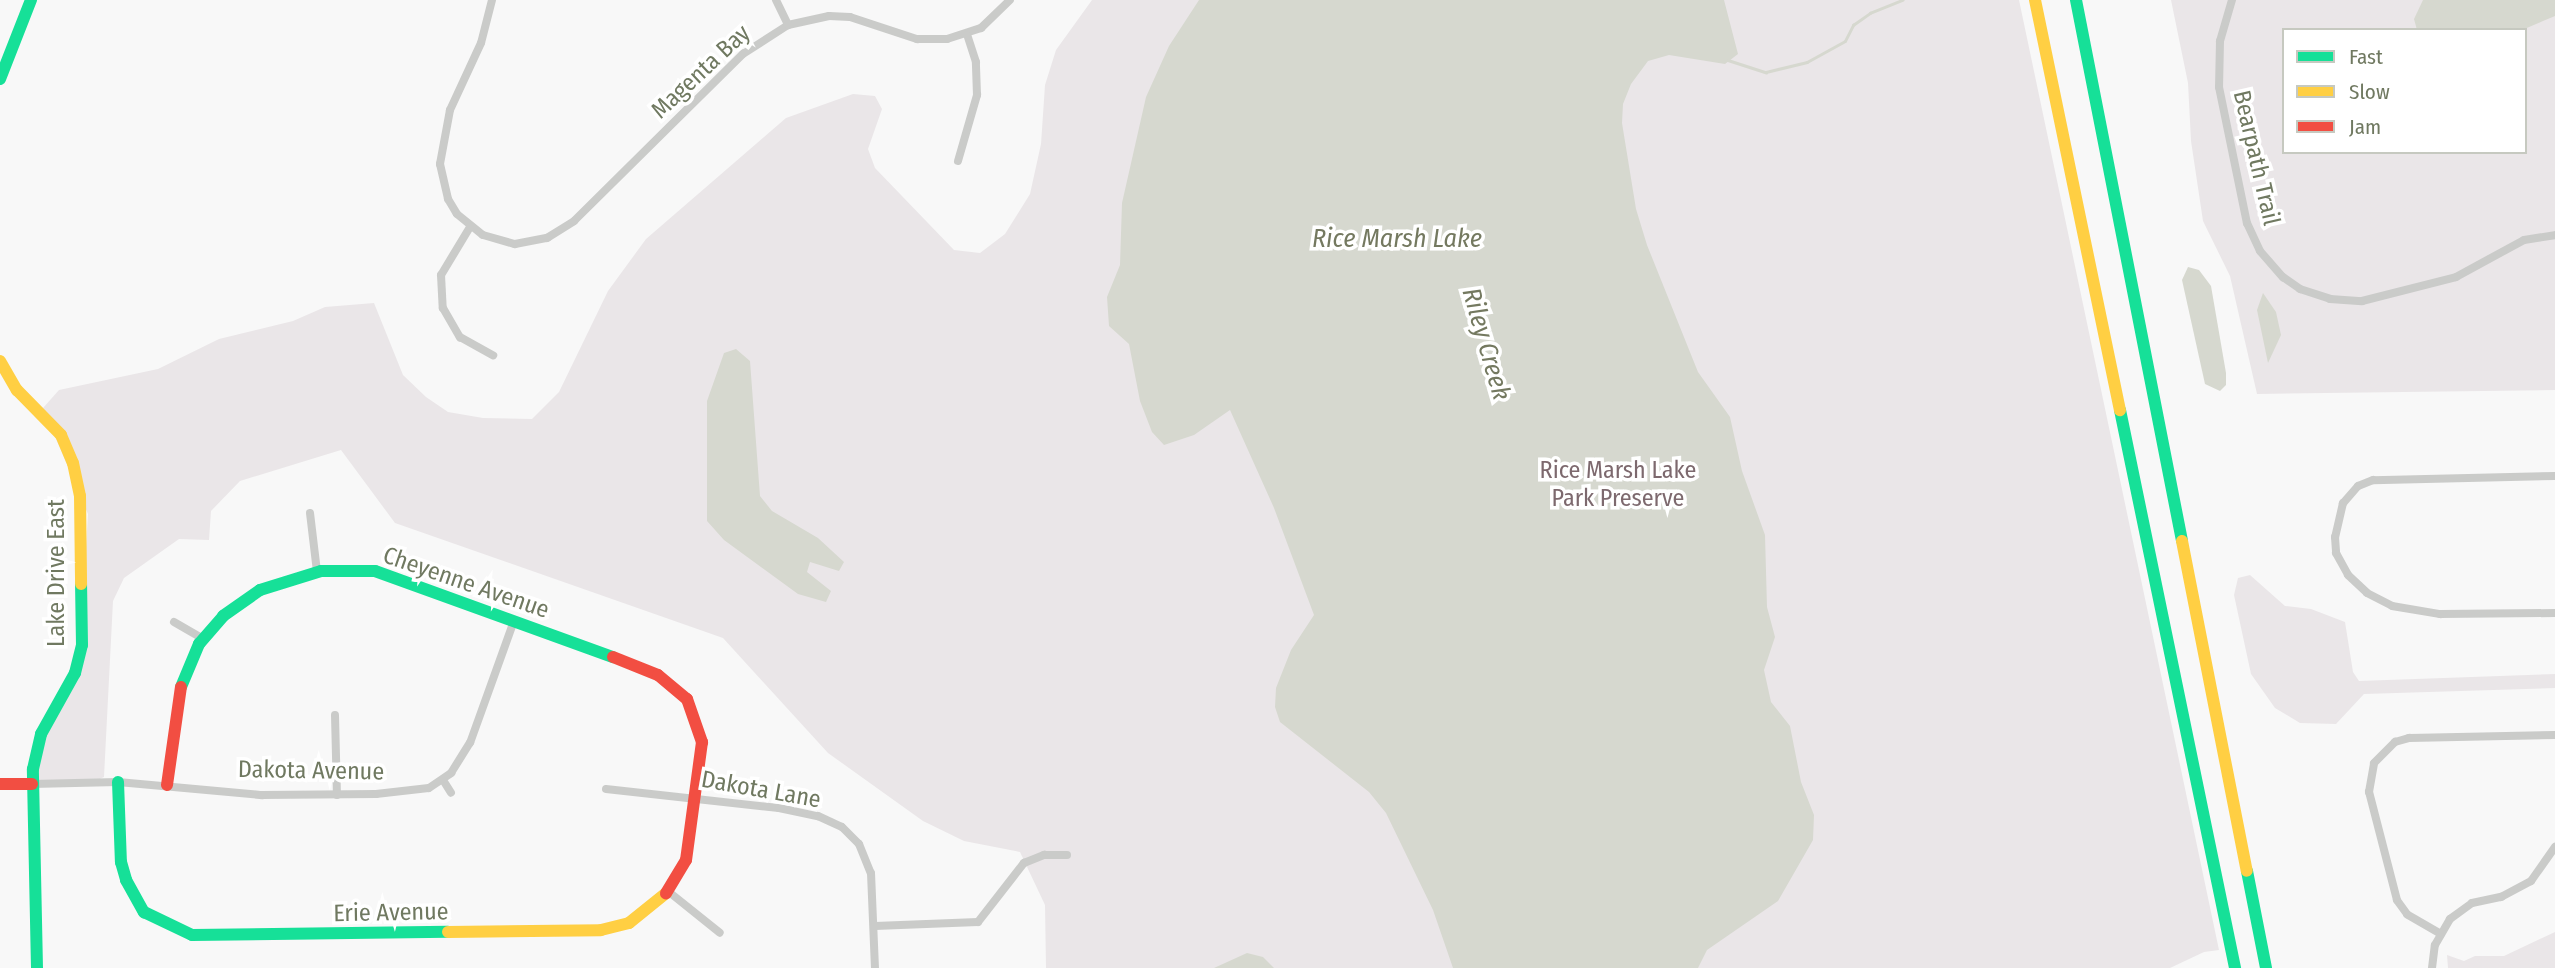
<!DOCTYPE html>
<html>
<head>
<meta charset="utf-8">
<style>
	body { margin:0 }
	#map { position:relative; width:2555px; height:968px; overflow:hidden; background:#f8f8f8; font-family:"Fira Sans Condensed",sans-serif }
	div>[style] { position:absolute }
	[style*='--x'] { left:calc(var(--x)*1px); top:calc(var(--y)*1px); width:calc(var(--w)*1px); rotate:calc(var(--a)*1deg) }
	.green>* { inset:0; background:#eae6e8 }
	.water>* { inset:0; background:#d6d8cf }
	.stream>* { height:2.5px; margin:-1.25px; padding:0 1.25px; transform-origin:1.25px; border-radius:1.25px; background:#d6d8cf }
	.street>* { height:8px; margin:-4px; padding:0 4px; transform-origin:4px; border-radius:4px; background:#cacbc9 }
	.fast>* { height:12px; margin:-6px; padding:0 6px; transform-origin:6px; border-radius:6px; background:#16e098 }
	.slow>* { height:12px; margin:-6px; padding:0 6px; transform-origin:6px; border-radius:6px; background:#ffcf43 }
	.jam>* { height:12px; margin:-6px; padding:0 6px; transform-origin:6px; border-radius:6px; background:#f24e42 }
	span { translate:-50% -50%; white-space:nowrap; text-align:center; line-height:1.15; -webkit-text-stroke:7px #fff; paint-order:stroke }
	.street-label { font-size:24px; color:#707961 }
	.park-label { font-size:24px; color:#7d696e }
	.water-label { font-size:26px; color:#747960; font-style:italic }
	.legend { position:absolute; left:2282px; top:28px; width:245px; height:126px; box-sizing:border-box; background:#fff; border:2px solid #c6c9c0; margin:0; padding:9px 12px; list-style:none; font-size:21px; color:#707961 }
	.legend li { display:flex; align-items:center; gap:14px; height:35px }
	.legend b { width:35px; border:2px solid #c6c9c0 }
</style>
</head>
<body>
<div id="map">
	<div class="green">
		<div style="clip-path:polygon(1092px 0,2019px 0,2219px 950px,2204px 952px,2170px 968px,1046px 968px,1045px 905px,1020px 852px,964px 841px,923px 821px,828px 753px,723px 638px,395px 523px,341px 450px,240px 481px,211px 511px,209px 540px,179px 539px,124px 578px,113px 601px,104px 777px,93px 782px,32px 784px,49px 719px,70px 683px,82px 613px,88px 514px,43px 408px,59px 390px,158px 369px,219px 339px,293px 321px,325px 307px,374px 303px,403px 375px,426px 397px,448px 412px,483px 418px,532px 419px,559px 392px,608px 291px,646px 239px,786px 118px,853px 94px,875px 96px,882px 109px,868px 149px,875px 168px,954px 250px,980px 253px,1005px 234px,1030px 194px,1041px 144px,1045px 85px,1056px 50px)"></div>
		<div style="clip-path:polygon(evenodd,2171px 0,2555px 0,2555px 390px,2257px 394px,2230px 276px,2203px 221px,2191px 141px,2188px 83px,2171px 0,2284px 30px,2525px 30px,2525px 152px,2284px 152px,2284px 30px)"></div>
		<div style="clip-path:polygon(2250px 575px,2285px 606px,2311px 609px,2345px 622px,2353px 672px,2359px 681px,2555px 674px,2555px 688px,2364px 694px,2336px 724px,2300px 723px,2275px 708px,2251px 674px,2234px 595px,2238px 578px)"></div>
		<div style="clip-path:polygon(2555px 932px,2555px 968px,2448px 968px,2447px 955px,2464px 961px,2475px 956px,2504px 956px)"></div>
	</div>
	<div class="water">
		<div style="clip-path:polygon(1199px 0,1724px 0,1738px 54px,1725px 64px,1669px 55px,1648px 61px,1631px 84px,1623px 104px,1622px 123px,1636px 209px,1647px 245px,1698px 372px,1730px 417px,1742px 471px,1765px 535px,1767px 607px,1775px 637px,1764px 670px,1771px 702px,1790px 726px,1801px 782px,1814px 815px,1813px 840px,1778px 901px,1707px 950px,1698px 968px,1453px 968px,1433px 910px,1386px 813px,1369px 792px,1280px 722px,1275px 707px,1276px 688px,1291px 650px,1314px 615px,1274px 508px,1230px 410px,1194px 435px,1164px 445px,1152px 432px,1140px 401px,1129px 344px,1109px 326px,1107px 297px,1120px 265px,1122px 203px,1146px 97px,1169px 46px)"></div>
		<div style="clip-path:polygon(2423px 0,2555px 0,2555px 16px,2522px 30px,2417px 30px,2414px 19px)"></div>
		<div style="clip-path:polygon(2188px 267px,2199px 270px,2211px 286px,2226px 373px,2226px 385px,2220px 391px,2205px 384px,2182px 280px)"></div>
		<div style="clip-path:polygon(2263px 293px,2276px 312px,2281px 335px,2268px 363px,2257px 310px)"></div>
		<div style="clip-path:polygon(736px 349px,750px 361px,760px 496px,772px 511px,818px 538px,844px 562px,839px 571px,810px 562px,807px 572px,831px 591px,826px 602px,798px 594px,724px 540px,707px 521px,707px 401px,724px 353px)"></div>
		<div style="clip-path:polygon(1247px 953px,1263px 957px,1274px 968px,1214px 968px)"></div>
	</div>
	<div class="stream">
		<div style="--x:1728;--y:60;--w:40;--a:18"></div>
		<div style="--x:1766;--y:72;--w:42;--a:-13.7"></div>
		<div style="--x:1807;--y:62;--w:43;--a:-28.9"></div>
		<div style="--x:1845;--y:41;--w:18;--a:-63"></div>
		<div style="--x:1853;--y:25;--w:21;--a:-35"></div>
		<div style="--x:1870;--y:13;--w:35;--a:-22"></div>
	</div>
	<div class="street">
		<div style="--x:492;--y:0;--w:44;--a:104.3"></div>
		<div style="--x:481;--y:43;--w:74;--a:114.8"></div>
		<div style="--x:450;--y:110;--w:55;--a:100.5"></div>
		<div style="--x:440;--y:164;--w:36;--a:77"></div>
		<div style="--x:448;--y:199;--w:17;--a:59"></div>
		<div style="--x:457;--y:214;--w:33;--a:39"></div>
		<div style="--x:483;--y:235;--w:33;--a:16"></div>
		<div style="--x:515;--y:244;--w:33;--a:-11"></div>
		<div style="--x:547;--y:238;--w:32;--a:-32"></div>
		<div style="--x:574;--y:221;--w:238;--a:-44.7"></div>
		<div style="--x:743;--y:54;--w:54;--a:-32.8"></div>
		<div style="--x:788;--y:25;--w:42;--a:-12.4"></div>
		<div style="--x:829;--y:16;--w:21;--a:3"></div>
		<div style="--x:850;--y:17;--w:71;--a:18.2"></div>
		<div style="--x:917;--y:39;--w:30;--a:0"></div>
		<div style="--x:947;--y:39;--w:36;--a:-18"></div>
		<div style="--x:981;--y:28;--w:40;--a:-44"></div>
		<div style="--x:776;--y:0;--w:28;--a:64"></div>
		<div style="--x:2232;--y:0;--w:43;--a:106.3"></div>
		<div style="--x:2220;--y:41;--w:46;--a:91.2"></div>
		<div style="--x:2219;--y:87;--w:139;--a:78.4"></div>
		<div style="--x:2247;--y:223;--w:31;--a:65"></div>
		<div style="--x:2260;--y:251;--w:35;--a:49"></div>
		<div style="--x:2283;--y:277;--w:21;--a:35"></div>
		<div style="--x:2300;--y:289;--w:32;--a:18"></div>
		<div style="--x:2330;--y:299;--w:32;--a:4"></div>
		<div style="--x:2362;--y:301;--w:97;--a:-14.3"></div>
		<div style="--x:2456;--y:277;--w:77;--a:-28.6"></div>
		<div style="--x:2524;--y:240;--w:31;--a:-9"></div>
		<div style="--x:958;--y:161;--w:69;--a:-73.9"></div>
		<div style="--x:977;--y:95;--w:33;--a:-92"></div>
		<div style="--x:976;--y:62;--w:28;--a:-108"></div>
		<div style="--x:470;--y:227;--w:56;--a:121.1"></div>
		<div style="--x:441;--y:275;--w:33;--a:87"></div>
		<div style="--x:443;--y:308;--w:34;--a:60"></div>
		<div style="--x:460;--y:337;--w:38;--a:29"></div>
		<div style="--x:2555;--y:476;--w:182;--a:178.7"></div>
		<div style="--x:2373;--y:480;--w:16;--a:158"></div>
		<div style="--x:2358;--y:486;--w:23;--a:131"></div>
		<div style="--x:2343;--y:503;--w:35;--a:103"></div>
		<div style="--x:2335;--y:537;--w:16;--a:86"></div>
		<div style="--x:2336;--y:553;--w:25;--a:61"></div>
		<div style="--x:2348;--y:575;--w:26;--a:43"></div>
		<div style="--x:2367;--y:593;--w:28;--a:27"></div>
		<div style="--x:2392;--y:606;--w:49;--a:9.5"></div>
		<div style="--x:2440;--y:614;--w:115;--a:-0.5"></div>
		<div style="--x:310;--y:513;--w:59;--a:83.2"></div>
		<div style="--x:174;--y:622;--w:34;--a:30"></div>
		<div style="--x:335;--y:715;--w:80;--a:88.6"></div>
		<div style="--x:443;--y:780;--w:15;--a:58"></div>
		<div style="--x:32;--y:784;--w:86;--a:-1.3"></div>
		<div style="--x:118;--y:782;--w:145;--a:5.2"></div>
		<div style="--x:262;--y:795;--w:114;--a:-0.5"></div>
		<div style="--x:376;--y:794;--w:53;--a:-6.5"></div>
		<div style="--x:429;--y:788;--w:27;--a:-34"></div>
		<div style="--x:451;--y:773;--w:36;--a:-58"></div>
		<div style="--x:470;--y:743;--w:130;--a:-70.2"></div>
		<div style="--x:606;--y:789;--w:174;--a:6.3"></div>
		<div style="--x:779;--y:808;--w:40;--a:12"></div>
		<div style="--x:818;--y:816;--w:26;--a:25"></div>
		<div style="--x:842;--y:827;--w:24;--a:45"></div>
		<div style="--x:859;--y:844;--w:31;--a:68"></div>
		<div style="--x:871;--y:873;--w:95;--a:87.6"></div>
		<div style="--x:669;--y:892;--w:65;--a:38.8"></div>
		<div style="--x:875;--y:926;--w:103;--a:-2.2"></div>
		<div style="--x:978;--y:922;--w:75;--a:-52.1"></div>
		<div style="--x:1024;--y:863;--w:22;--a:-22"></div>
		<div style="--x:1044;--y:855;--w:23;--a:0"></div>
		<div style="--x:2441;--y:934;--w:39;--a:-150"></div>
		<div style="--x:2407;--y:914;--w:17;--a:-126"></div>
		<div style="--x:2397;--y:900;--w:112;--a:-104.5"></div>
		<div style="--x:2369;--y:792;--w:29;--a:-80"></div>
		<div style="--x:2374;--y:763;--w:30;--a:-45"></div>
		<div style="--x:2395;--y:742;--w:15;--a:-16"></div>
		<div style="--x:2409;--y:738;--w:146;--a:-1.2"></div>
		<div style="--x:2432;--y:968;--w:23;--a:-83"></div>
		<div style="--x:2435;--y:945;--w:30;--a:-60"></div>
		<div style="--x:2450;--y:919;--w:27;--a:-36"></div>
		<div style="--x:2472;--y:903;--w:30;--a:-12"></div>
		<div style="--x:2501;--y:897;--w:34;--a:-28"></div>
		<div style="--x:2531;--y:881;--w:42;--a:-54.8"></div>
	</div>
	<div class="fast">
		<div style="--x:2076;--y:0;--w:551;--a:78.91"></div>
		<div style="--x:0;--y:79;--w:85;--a:-68.6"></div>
		<div style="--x:2120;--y:410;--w:570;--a:78.35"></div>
		<div style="--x:181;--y:687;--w:47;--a:-67.3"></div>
		<div style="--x:199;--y:644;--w:37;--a:-49"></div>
		<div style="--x:223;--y:616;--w:45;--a:-35.1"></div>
		<div style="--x:260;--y:590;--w:64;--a:-17.3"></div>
		<div style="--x:321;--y:571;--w:54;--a:0"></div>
		<div style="--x:375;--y:571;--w:253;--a:19.9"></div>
		<div style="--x:118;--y:782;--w:80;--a:87.9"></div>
		<div style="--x:121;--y:862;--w:19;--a:74"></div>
		<div style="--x:126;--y:880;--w:37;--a:61"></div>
		<div style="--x:144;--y:912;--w:53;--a:25.6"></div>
		<div style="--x:192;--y:935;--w:256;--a:-0.7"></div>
		<div style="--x:2247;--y:871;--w:99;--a:78.9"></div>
		<div style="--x:37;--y:968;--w:199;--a:-91.2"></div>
		<div style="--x:33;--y:769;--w:36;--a:-77"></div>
		<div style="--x:41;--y:734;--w:70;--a:-60.9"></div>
		<div style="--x:75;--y:673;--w:29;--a:-76"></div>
		<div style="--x:82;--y:645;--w:61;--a:-90.9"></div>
	</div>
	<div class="slow">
		<div style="--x:2035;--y:0;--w:419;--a:78.3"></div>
		<div style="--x:0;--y:361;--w:34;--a:60"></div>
		<div style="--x:17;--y:390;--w:63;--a:45.6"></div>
		<div style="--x:61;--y:435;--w:30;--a:67"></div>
		<div style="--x:73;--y:463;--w:34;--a:78"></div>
		<div style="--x:80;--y:496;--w:88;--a:89.3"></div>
		<div style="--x:2182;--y:541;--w:336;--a:78.9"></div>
		<div style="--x:448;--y:932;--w:153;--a:-0.7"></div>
		<div style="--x:601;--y:930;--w:29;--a:-14"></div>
		<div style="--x:629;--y:923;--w:48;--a:-39"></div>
	</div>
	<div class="jam">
		<div style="--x:613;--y:657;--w:48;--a:21.8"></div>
		<div style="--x:658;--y:675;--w:38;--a:40"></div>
		<div style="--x:687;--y:699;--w:46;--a:70.8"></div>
		<div style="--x:702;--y:742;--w:119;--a:97.7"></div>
		<div style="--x:686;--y:860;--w:39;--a:121"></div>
		<div style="--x:0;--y:784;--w:32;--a:0"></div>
		<div style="--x:167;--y:785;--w:99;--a:-81.9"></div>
	</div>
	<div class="street-label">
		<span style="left:701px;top:72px;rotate:-43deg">Magenta Bay</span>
		<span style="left:2256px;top:158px;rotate:77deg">Bearpath Trail</span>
		<span style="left:57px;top:573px;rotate:-90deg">Lake Drive East</span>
		<span style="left:466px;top:583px;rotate:19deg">Cheyenne Avenue</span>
		<span style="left:311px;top:771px;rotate:1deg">Dakota Avenue</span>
		<span style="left:761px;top:790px;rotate:10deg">Dakota Lane</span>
		<span style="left:391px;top:913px;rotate:-1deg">Erie Avenue</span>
	</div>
	<div class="park-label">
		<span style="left:1618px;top:485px">Rice Marsh Lake<br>Park Preserve</span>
	</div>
	<div class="water-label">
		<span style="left:1397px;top:239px">Rice Marsh Lake</span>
		<span style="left:1486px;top:344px;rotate:74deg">Riley Creek</span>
	</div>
	<ul class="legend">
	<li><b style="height:9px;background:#16e098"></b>Fast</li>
	<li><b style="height:9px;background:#ffcf43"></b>Slow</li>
	<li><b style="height:9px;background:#f24e42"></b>Jam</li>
	</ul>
</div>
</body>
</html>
